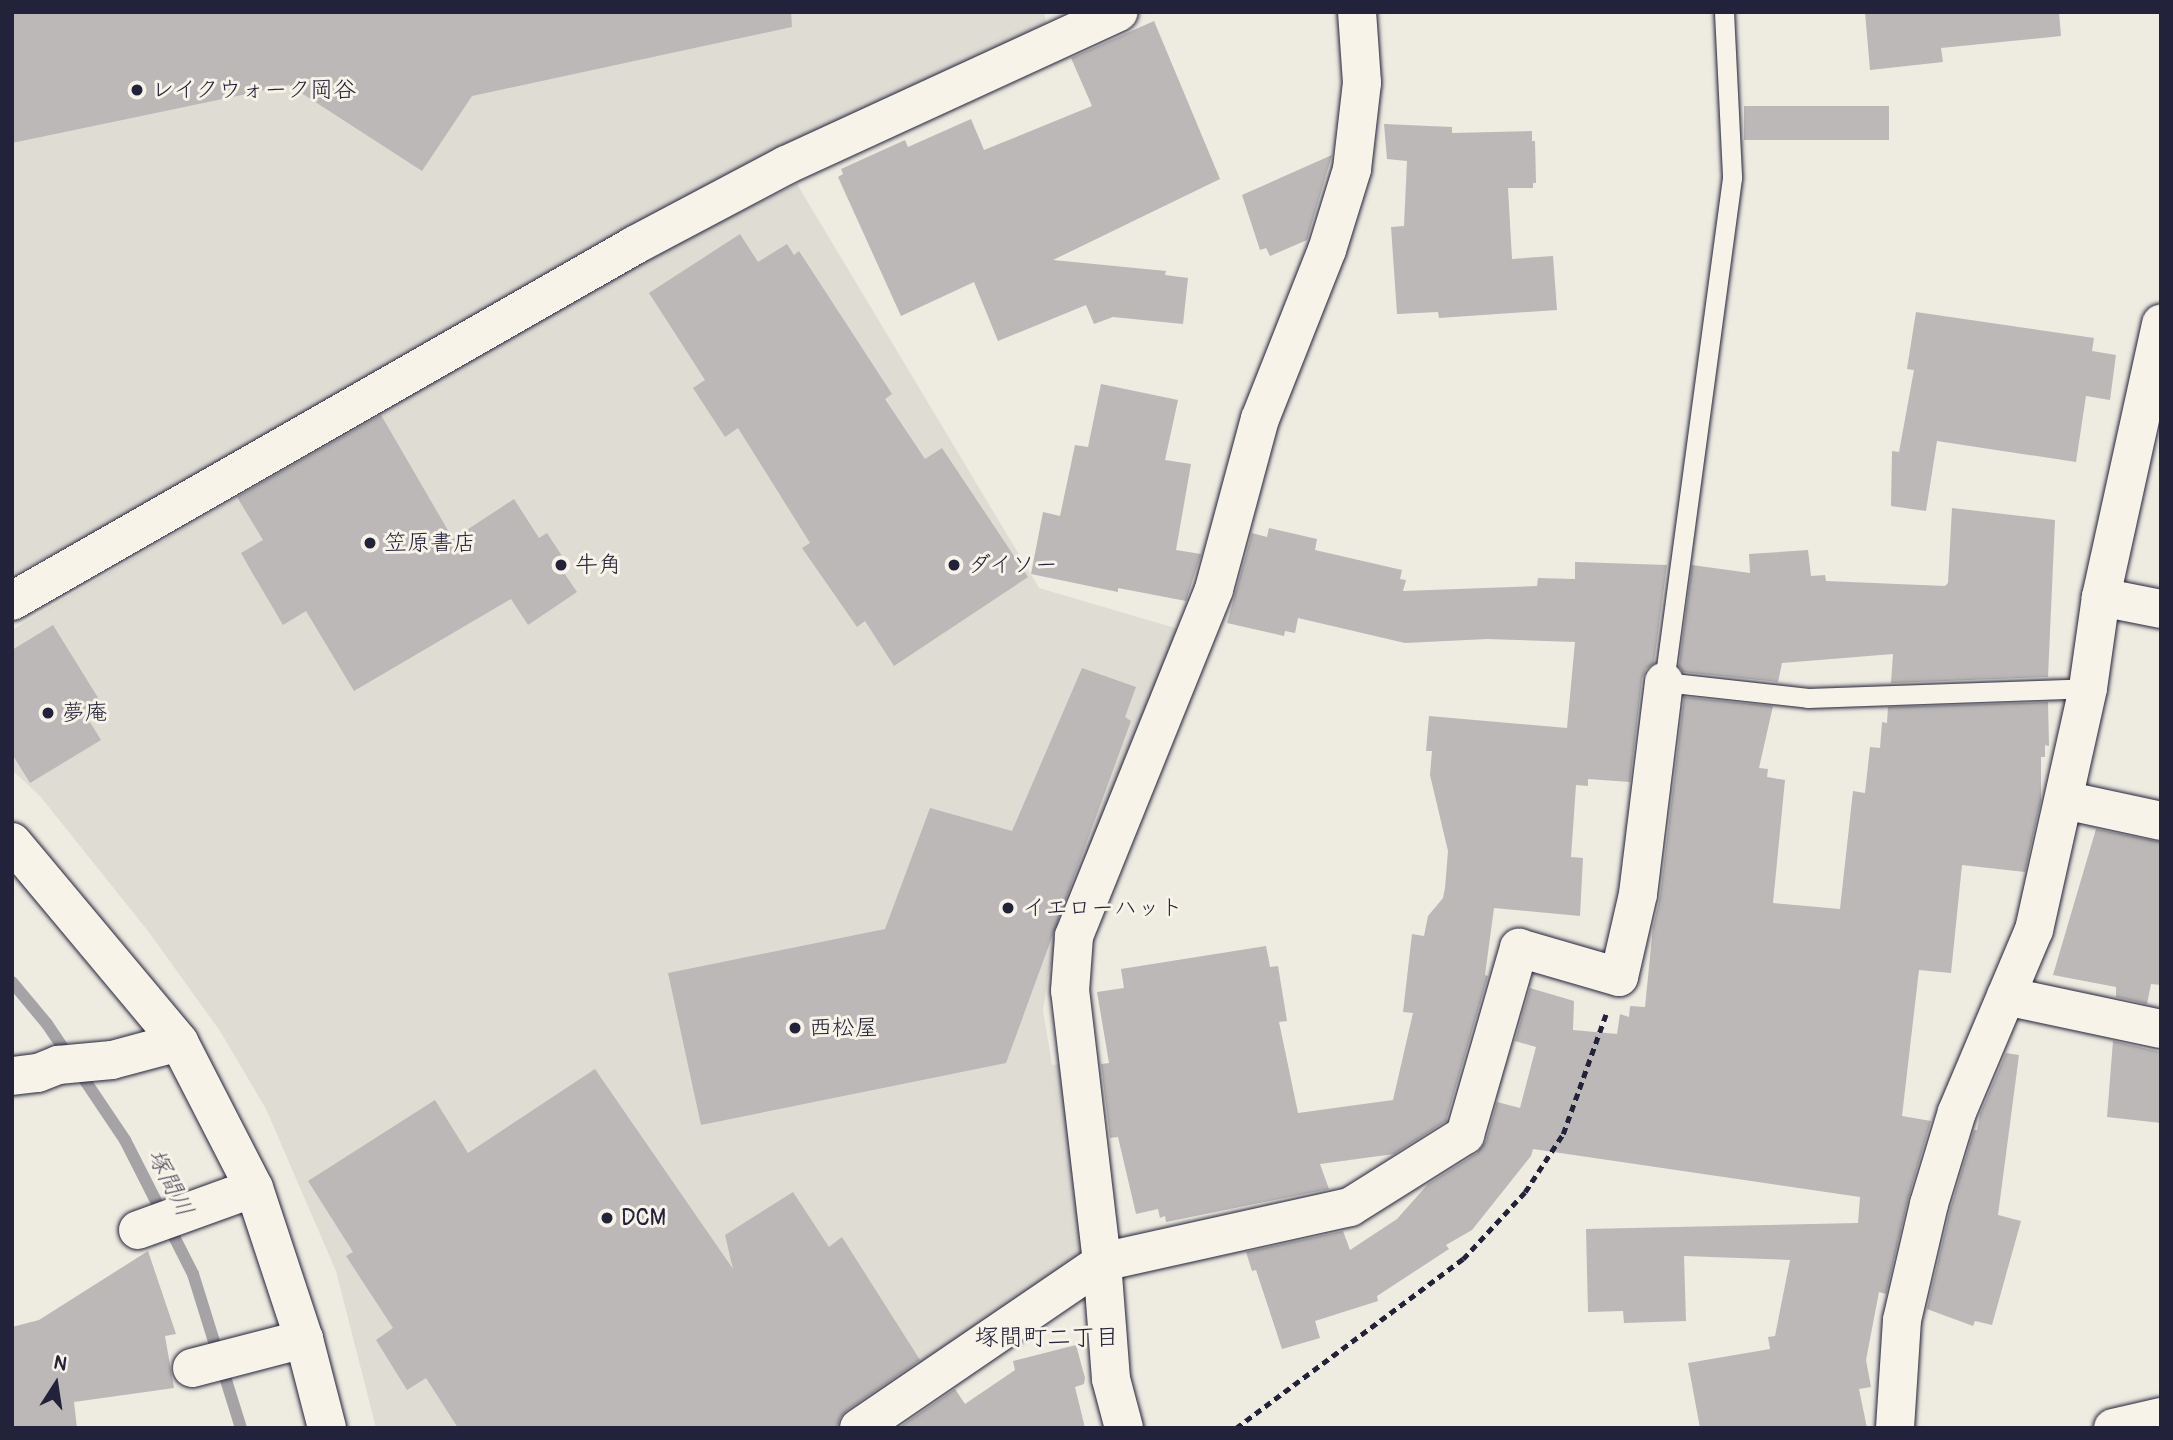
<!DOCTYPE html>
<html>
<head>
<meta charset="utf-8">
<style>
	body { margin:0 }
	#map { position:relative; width:2173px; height:1440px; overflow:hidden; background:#eeebe1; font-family:Pangolin,"Klee One",sans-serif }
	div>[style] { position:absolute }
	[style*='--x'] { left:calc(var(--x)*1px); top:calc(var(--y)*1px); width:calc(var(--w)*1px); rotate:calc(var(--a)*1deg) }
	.built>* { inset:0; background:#dfdcd4 }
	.stream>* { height:12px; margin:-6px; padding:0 6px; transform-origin:6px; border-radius:6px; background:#a6a3a6 }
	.building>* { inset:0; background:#bbb8b7; transform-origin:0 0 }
	.path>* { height:4.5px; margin-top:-2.25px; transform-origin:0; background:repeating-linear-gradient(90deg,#22223b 0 7px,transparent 0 12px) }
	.roads { filter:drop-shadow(0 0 2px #22223b) drop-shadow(0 0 2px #22223b) }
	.lane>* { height:19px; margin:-9.5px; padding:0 9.5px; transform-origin:9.5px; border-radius:9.5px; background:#f7f3e8 }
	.street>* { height:38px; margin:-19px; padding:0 19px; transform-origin:19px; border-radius:19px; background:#f7f3e8 }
	.secondary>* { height:38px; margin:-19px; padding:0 19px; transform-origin:19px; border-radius:19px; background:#f7f3e8 }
	.dots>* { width:19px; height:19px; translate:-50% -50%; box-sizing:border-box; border:4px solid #f7f3e8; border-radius:50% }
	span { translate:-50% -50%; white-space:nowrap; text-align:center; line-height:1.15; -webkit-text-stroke:6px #f7f3e8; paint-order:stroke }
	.poi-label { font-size:23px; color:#22223b }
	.left { translate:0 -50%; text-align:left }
	.water-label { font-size:24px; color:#504f60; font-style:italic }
	.neighbourhood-label { font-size:24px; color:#22223b }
	.frame { position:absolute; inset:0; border:14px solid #22223b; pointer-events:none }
	.north { position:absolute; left:21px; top:1349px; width:70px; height:70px; -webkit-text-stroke:5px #f7f3e8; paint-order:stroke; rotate:12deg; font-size:19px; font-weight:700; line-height:28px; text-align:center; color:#22223b }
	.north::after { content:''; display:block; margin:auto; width:24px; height:32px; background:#22223b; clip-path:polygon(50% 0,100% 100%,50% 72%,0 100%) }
</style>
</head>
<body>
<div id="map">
	<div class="built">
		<div style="clip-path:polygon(12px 12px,1044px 12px,1046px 23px,588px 249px,158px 500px,12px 575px)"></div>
		<div style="clip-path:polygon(797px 184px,1039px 588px,1182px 630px,1060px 933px,1049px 971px,1043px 1010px,1052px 1065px,1061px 1064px,1084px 1248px,1073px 1265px,824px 1428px,376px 1428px,336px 1271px,266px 1109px,220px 1031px,148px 931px,40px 796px,12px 770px,12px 630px,616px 272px)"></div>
	</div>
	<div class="stream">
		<div style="--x:12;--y:982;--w:55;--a:50.2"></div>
		<div style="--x:47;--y:1024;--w:140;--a:56.1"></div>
		<div style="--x:125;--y:1140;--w:150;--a:63.1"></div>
		<div style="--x:193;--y:1274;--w:161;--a:72.7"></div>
	</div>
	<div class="building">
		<div style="clip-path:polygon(12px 12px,791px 12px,792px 27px,472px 96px,422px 171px,289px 85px,12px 143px)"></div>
		<div style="clip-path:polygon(1865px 12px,2059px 12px,2061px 36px,1941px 48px,1943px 62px,1870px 70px)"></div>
		<div style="clip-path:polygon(1154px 21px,1220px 179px,1053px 260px,1166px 271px,1165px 275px,1188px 278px,1183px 324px,1113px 317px,1094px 324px,1086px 305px,998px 341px,974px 282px,901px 316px,838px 177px,843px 174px,841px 169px,905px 140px,908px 147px,971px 119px,984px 150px,1092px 106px,1071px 58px)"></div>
		<div style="left:1889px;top:106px;width:34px;height:145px;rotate:90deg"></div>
		<div style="clip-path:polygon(1384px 124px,1452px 127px,1452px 133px,1532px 131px,1532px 141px,1535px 141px,1536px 183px,1533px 183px,1533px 188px,1508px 188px,1512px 259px,1553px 256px,1557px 310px,1439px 318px,1438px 312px,1397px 314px,1391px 227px,1404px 226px,1407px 161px,1387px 159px)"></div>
		<div style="clip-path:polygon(1332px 155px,1307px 240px,1270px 256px,1266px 248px,1260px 250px,1242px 195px)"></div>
		<div style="clip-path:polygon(740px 234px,758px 262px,787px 244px,794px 255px,799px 251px,892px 394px,885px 399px,925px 459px,942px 448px,1028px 577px,894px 666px,865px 621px,857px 627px,802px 548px,810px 543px,738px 428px,725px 437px,693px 388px,705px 380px,649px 293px)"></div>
		<div style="clip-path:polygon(1916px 312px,2094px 338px,2092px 351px,2116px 355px,2110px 400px,2086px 396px,2076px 462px,1937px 441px,1926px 511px,1891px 506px,1892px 451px,1899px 452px,1914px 370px,1907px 369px)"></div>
		<div style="clip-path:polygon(1101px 384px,1178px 400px,1165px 460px,1191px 464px,1176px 550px,1201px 554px,1186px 601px,1118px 588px,1118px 592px,1031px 574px,1043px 512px,1060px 516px,1075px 445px,1088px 447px)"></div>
		<div style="clip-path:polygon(381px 415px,453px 539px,514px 499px,539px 538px,547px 533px,568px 565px,562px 570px,577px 592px,528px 625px,511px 599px,354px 691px,306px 611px,283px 625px,250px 569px,241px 553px,263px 540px,237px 497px)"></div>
		<div style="clip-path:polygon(1952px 508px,2055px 520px,2048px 677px,1891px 683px,1893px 654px,1782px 663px,1778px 682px,1683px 672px,1679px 666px,1692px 565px,1750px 573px,1749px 554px,1808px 550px,1811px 576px,1825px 575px,1826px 581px,1945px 586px,1948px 583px)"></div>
		<div style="clip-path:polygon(1269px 528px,1317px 539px,1315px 550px,1402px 570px,1400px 579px,1406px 580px,1403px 591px,1537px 586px,1538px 578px,1575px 579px,1575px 562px,1667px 565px,1654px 663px,1646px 669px,1642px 679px,1630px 782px,1588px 779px,1588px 786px,1576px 785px,1571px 857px,1583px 858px,1580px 916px,1494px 908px,1485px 975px,1488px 976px,1446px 1121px,1394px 1154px,1320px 1164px,1329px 1189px,1166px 1222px,1165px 1216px,1160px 1218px,1158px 1209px,1136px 1214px,1118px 1137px,1110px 1138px,1101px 1064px,1109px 1063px,1097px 992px,1124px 988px,1121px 969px,1266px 946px,1270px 967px,1278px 966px,1287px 1021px,1279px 1022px,1298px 1113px,1393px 1100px,1413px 1013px,1403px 1012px,1412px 934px,1424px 936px,1428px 916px,1443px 898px,1445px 888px,1448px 851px,1430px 775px,1432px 751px,1426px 751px,1429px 716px,1567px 728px,1575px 642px,1487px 639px,1405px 643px,1298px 618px,1295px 633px,1285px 631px,1284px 636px,1227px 623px,1252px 533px,1267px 537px)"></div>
		<div style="clip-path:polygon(53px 625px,105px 709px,88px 719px,101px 740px,30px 783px,12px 754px,12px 650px)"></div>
		<div style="clip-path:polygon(1082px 668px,1136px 687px,1125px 717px,1131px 721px,1006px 1063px,701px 1125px,668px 973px,885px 929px,930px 808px,1012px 831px)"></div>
		<div style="clip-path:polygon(1684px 697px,1773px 706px,1759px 768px,1768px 769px,1767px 777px,1785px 780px,1773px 903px,1840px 909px,1853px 791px,1865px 793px,1870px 747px,1880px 748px,1882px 722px,1887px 723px,1888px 707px,2048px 702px,2049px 746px,2045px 745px,2045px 757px,2041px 757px,2041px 800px,2025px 872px,1962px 865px,1951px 973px,1919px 970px,1902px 1116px,1931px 1121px,1908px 1199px,1886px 1294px,1879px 1292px,1866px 1360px,1871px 1387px,1859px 1389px,1867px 1428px,1700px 1428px,1688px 1363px,1770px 1349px,1768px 1337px,1775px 1336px,1790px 1260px,1684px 1256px,1686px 1321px,1624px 1323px,1623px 1311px,1588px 1312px,1586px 1229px,1858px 1223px,1860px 1197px,1533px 1149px,1531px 1156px,1472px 1230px,1446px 1245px,1449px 1249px,1377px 1296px,1378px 1301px,1315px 1321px,1320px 1338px,1282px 1349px,1256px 1270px,1252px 1271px,1246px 1252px,1343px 1231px,1350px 1250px,1397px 1219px,1428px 1184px,1477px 1153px,1486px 1141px,1497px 1102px,1520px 1108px,1536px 1047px,1515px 1041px,1530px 988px,1574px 1001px,1573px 1030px,1617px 1034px,1620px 1014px,1629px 1017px,1630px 1006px,1645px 1007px,1653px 927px,1660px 897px)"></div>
		<div style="clip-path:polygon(2096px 829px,2161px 842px,2161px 985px,2151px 984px,2147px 1004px,2116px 997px,2116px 987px,2053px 975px)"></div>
		<div style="clip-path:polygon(2113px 1041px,2161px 1052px,2161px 1123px,2107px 1117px)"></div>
		<div style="clip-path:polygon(2006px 1053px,2019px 1055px,1998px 1215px,2021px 1221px,1992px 1325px,1975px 1321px,1973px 1326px,1927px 1309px,1950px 1210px,1974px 1130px,1977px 1130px,1980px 1114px)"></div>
		<div style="clip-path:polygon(595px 1069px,733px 1269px,725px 1235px,793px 1192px,829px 1247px,842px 1237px,920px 1360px,847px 1410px,840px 1418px,837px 1428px,458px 1428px,426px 1378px,407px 1390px,376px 1340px,393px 1328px,346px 1256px,353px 1252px,308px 1181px,435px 1100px,468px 1153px)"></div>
		<div style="clip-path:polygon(148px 1251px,176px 1334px,165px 1336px,174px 1388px,74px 1402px,77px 1428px,12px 1428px,12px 1327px,39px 1320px)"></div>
		<div style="clip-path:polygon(1076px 1345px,1085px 1378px,1084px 1384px,1075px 1387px,1085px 1428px,898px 1428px,955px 1389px,965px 1404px,1015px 1370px,1013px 1361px)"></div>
	</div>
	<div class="path">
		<div style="--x:1236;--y:1428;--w:283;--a:-36.7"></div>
		<div style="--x:1463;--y:1259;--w:91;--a:-47.2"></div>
		<div style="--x:1525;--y:1192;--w:69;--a:-56.8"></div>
		<div style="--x:1563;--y:1134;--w:127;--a:-70.3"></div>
	</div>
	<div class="roads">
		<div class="lane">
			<div style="--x:1724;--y:12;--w:166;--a:87.2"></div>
			<div style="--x:1732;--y:178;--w:509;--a:97.68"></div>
			<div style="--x:1664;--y:682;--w:145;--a:6.3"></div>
			<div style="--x:1808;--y:698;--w:280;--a:-2"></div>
		</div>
		<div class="street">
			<div style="--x:2101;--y:597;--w:61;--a:11.3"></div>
			<div style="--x:12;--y:601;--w:718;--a:-29.74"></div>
			<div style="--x:635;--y:245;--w:171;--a:-27.9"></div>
			<div style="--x:786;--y:165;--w:366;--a:-24.7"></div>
			<div style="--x:2064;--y:800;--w:99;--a:12.2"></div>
			<div style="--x:2006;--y:996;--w:158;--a:12"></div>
			<div style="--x:12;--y:1076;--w:26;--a:-7"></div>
			<div style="--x:38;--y:1073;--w:22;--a:-22"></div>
			<div style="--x:58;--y:1065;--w:54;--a:-5.3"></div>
			<div style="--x:112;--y:1060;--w:69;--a:-15"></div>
			<div style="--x:138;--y:1230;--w:123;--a:-19.9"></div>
			<div style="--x:192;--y:1368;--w:116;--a:-14.5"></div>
			<div style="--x:859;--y:1428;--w:294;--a:-34.3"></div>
			<div style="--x:1102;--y:1262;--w:254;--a:-12.5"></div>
			<div style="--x:1350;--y:1207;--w:136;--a:-32.1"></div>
			<div style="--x:1465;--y:1135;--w:195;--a:-73.9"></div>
			<div style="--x:1519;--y:948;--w:104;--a:16.2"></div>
			<div style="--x:1619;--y:977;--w:85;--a:-77.1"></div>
			<div style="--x:1638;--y:894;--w:214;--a:-83"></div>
			<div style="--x:1124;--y:1428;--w:51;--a:-104.9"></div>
			<div style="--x:1111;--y:1379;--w:117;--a:-94.4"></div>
			<div style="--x:1102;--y:1262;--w:273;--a:-96.7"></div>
			<div style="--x:1070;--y:991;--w:55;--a:-85.8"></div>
			<div style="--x:1074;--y:936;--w:374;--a:-68"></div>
			<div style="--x:1214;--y:589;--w:176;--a:-74.9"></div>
			<div style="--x:1260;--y:419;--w:182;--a:-68.4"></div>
			<div style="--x:1327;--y:250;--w:85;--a:-72.8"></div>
			<div style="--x:1352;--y:169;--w:87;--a:-83.4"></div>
			<div style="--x:1362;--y:83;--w:71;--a:-94"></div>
			<div style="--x:1895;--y:1428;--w:108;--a:-86.3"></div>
			<div style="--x:1902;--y:1320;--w:119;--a:-76.9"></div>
			<div style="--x:1929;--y:1204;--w:96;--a:-73.1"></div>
			<div style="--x:1957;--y:1112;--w:198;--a:-67.1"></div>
			<div style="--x:2034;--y:930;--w:248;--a:-77.4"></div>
			<div style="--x:2088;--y:688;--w:92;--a:-81.9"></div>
			<div style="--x:2101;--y:597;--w:280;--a:-77.6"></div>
			<div style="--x:2113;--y:1428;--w:49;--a:-12.9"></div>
		</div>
		<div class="secondary">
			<div style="--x:12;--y:842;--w:261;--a:50.1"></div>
			<div style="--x:179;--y:1042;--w:164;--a:62.8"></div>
			<div style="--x:254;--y:1188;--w:159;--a:71.7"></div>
			<div style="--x:304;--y:1339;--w:92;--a:75.5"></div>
		</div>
	</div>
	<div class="dots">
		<div style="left:137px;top:90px;background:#22223b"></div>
		<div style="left:370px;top:543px;background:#22223b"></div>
		<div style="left:561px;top:565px;background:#22223b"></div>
		<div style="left:954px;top:565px;background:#22223b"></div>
		<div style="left:48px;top:713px;background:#22223b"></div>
		<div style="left:1008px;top:908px;background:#22223b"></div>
		<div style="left:795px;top:1028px;background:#22223b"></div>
		<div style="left:607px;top:1218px;background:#22223b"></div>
	</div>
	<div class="poi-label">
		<span class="left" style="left:151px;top:90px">レイクウォーク岡谷</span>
		<span class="left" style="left:384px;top:543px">笠原書店</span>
		<span class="left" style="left:575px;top:565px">牛角</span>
		<span class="left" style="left:968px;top:565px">ダイソー</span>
		<span class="left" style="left:62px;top:713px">夢庵</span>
		<span class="left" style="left:1022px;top:908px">イエローハット</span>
		<span class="left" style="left:809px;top:1028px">西松屋</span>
		<span class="left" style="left:621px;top:1218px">DCM</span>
	</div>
	<div class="water-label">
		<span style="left:170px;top:1183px;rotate:63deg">塚間川</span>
	</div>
	<div class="neighbourhood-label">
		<span style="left:1047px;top:1338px">塚間町二丁目</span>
	</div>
	<div class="frame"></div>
	<div class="north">N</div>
</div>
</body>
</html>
